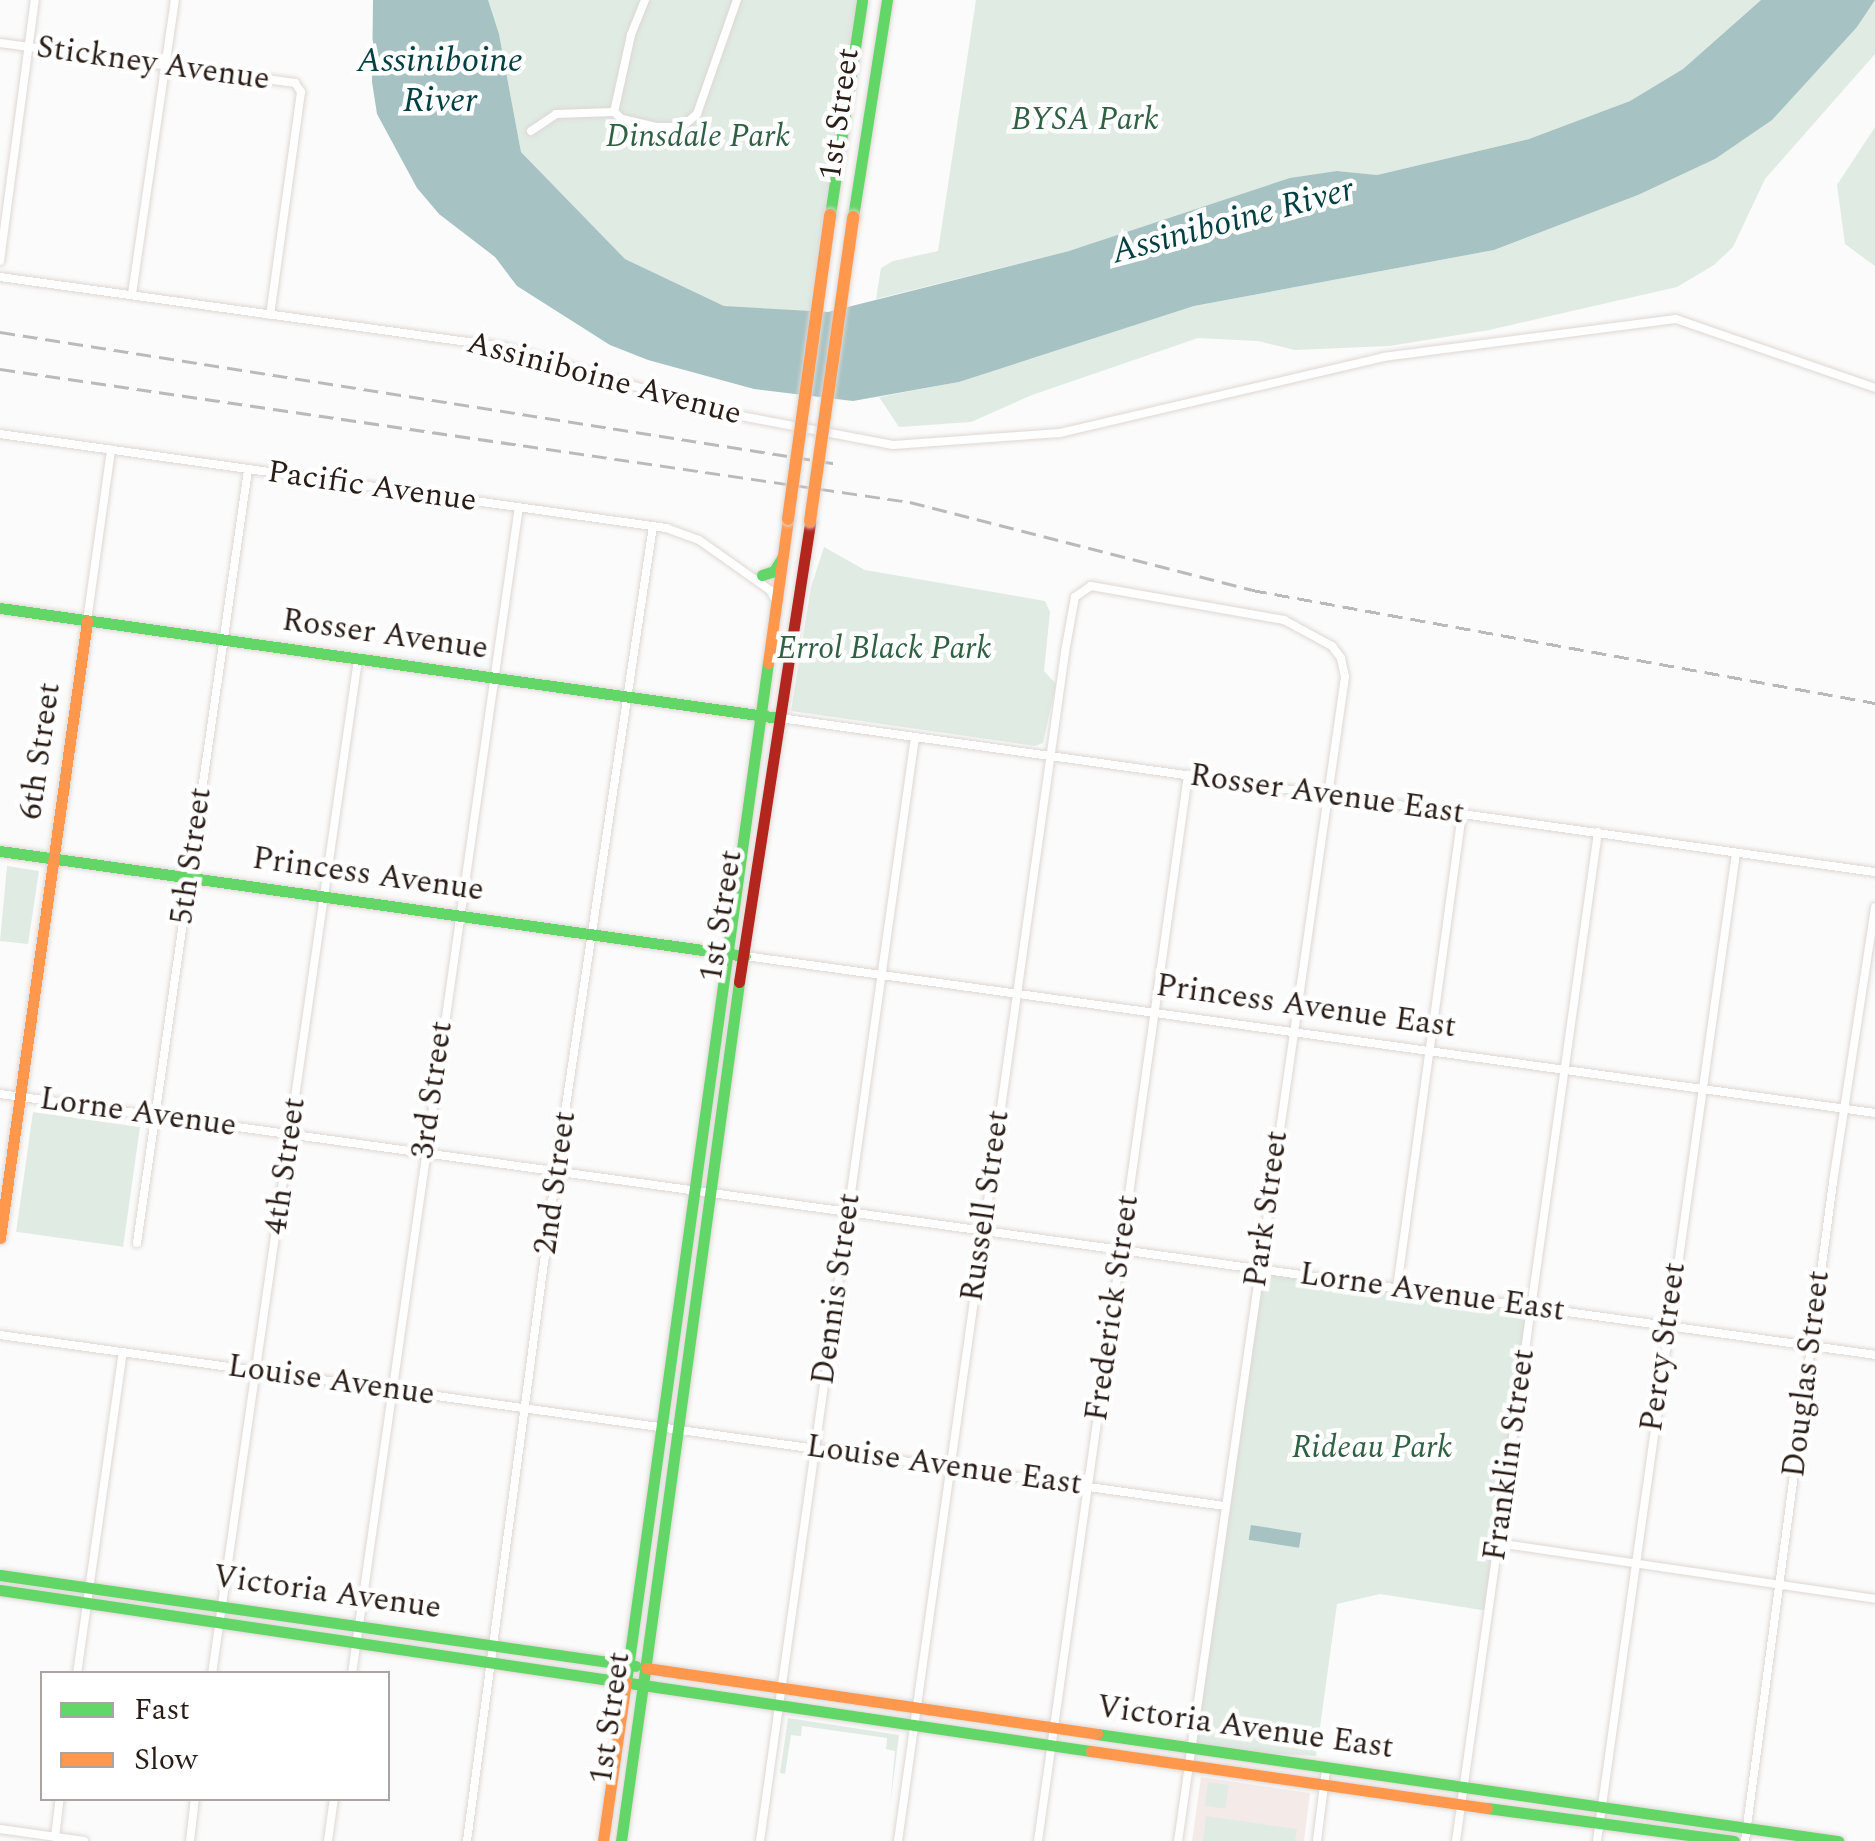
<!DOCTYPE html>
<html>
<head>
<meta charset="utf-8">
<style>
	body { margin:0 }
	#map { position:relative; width:1875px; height:1841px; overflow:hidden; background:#fbfbfb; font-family:Spectral,serif }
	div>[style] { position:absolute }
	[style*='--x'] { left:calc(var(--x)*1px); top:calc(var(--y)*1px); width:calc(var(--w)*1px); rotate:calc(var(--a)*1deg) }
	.education>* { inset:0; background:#f4ebe9 }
	.green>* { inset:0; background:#e0ebe4; transform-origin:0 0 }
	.water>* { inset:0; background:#a6c2c3; transform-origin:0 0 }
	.roads { filter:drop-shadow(0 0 2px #ddd7d4) drop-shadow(0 0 2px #ddd7d4) }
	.street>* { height:8px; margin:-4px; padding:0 4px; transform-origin:4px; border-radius:4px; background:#fefefe }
	.fast>* { height:11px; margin:-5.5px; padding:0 5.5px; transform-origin:5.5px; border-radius:5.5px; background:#63d668 }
	.slow>* { height:11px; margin:-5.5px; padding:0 5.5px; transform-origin:5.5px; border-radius:5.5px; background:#ff974d }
	.jam>* { height:11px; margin:-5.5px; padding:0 5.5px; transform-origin:5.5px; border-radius:5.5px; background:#b3261e }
	.rail>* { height:2.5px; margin-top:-1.25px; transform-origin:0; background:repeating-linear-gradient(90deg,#bbbaba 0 15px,transparent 0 23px) }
	.bridges { filter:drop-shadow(0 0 2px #ddd7d4) drop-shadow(0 0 2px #ddd7d4) }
	.slow-bridge>* { height:12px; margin:-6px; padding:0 6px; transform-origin:6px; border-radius:6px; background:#ff974d }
	span { translate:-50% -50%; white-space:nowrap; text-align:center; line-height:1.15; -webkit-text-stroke:9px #fff; paint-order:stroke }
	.street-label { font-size:32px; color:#2a1d18 }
	.park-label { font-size:32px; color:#306144; font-style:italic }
	.water-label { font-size:35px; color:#003f42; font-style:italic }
	.legend { position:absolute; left:40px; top:1671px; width:350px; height:130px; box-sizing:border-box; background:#fff; border:2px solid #aaa5a3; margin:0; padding:12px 18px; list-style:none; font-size:30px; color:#2a1d18 }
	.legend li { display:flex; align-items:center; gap:20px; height:50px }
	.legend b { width:50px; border:2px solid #aaa5a3 }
</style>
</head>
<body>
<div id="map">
	<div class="education">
		<div style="clip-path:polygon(1201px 1777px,1310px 1793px,1304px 1841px,1192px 1841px)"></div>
	</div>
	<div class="green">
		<div style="clip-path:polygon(487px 0,860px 0,814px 312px,724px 306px,625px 259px,521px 152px,499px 34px)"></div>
		<div style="clip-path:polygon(976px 0,1761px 0,1683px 69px,1630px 101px,1529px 139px,1377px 175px,1337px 171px,1069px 251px,876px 299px,881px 268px,893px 261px,938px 251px)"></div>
		<div style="clip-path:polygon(1875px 0,1875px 54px,1765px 179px,1733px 247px,1714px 265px,1677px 287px,1489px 330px,1389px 346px,1295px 350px,1258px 341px,1198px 338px,1032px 395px,971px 422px,899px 427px,879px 397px,959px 382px,1194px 306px,1494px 250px,1638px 195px,1715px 159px,1857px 27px)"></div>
		<div style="clip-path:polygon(1875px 127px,1875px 266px,1845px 244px,1837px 185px)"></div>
		<div style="clip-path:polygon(824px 547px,865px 570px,1045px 601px,1050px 612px,1044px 671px,1056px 684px,1043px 743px,1035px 746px,791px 711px,811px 587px)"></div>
		<div style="clip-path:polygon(7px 866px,39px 871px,28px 944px,0 941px)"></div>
		<div style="left:33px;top:1112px;width:108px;height:121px;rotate:8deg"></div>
		<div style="clip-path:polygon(1259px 1269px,1530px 1307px,1488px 1611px,1380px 1594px,1337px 1604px,1316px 1756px,1191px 1750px)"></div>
		<div style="clip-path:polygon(788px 1718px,899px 1735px,890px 1806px,895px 1751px,886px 1749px,887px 1738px,802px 1726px,801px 1736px,791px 1735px,785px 1774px,780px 1773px)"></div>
		<div style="left:1208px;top:1782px;width:21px;height:24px;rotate:8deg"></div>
		<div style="clip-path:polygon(1206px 1816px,1297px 1829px,1295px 1841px,1203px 1841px)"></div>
	</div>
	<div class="water">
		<div style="clip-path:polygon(373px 0,488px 0,499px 34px,521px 152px,625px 259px,724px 306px,828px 312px,1069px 251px,1290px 178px,1337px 171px,1377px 175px,1529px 139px,1630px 101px,1683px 69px,1761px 0,1875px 0,1857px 27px,1772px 120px,1715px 159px,1638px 195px,1494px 250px,1194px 306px,959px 382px,853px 401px,754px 389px,648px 360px,610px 345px,517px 286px,495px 257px,439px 214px,417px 188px,377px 114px,372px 82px)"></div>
		<div style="left:1251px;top:1525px;width:51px;height:15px;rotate:9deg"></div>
	</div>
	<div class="roads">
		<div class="street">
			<div style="--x:645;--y:0;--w:38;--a:112"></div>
			<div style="--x:631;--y:35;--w:79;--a:102.4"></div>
			<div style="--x:614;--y:112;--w:11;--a:41"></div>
			<div style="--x:622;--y:119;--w:35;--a:13"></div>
			<div style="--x:656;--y:127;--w:26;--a:0"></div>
			<div style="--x:682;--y:127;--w:20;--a:-41"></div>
			<div style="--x:697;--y:114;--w:121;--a:-70.7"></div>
			<div style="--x:0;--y:43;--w:298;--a:7.7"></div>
			<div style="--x:295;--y:83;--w:11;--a:56"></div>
			<div style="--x:301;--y:92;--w:225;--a:97.9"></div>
			<div style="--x:531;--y:131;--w:30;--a:-34"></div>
			<div style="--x:556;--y:114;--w:58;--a:-2"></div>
			<div style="--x:0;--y:261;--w:263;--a:-82.4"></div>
			<div style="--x:0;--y:277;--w:509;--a:7.91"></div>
			<div style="--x:504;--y:347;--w:226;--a:16.7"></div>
			<div style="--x:720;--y:412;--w:176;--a:10.8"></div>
			<div style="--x:893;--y:445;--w:167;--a:-4.1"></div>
			<div style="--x:1060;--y:433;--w:332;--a:-13.2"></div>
			<div style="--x:1383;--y:357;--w:295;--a:-7.4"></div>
			<div style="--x:1676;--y:319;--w:211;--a:19.1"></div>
			<div style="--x:132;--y:294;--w:297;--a:-81.7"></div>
			<div style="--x:0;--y:434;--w:673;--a:8.03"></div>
			<div style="--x:666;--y:528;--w:35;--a:20"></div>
			<div style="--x:699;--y:540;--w:87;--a:35.2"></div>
			<div style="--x:770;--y:590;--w:10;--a:61"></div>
			<div style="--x:87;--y:621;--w:173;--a:-82"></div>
			<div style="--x:780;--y:718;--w:1106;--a:8.01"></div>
			<div style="--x:745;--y:956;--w:1141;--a:7.91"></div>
			<div style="--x:0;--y:1094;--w:1893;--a:7.92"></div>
			<div style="--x:137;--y:1243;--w:781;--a:-81.83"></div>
			<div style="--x:1397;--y:1288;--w:479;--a:-82.2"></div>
			<div style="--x:0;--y:1335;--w:1237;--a:7.95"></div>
			<div style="--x:1497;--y:1543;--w:382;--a:8.4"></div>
			<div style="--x:77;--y:1674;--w:325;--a:-81.9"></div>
			<div style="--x:212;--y:1674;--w:1025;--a:-81.81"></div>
			<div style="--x:352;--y:1674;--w:1179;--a:-81.86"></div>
			<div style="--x:0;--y:1829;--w:85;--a:8.1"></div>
			<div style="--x:55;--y:1837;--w:39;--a:-83"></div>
			<div style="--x:190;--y:1841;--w:43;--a:-83.4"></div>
			<div style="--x:328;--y:1841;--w:43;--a:-82.1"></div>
			<div style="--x:467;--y:1841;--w:675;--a:-82.42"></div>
			<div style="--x:556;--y:1172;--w:653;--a:-81.46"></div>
			<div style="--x:760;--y:1841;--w:1115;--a:-82.01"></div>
			<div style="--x:898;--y:1841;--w:1201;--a:-82"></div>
			<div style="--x:1065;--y:652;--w:56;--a:-79.7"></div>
			<div style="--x:1075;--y:597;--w:19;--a:-35"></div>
			<div style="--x:1091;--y:586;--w:196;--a:10"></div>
			<div style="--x:1284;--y:620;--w:55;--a:28.4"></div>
			<div style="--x:1332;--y:646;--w:15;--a:53"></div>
			<div style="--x:1341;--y:658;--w:19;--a:78"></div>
			<div style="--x:1345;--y:677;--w:1176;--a:98.16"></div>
			<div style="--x:1038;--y:1841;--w:1077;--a:-81.99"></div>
			<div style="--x:1317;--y:1841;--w:72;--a:-82.8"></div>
			<div style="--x:1456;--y:1841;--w:1019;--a:-81.99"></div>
			<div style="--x:1597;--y:1841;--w:998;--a:-81.99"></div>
			<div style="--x:1745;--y:1841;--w:665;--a:-82.39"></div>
			<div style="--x:1833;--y:1182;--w:278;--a:-81.3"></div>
		</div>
		<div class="fast">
			<div style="--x:830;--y:215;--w:217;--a:-81.5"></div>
			<div style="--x:853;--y:217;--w:220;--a:-81.1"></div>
			<div style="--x:762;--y:575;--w:13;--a:-18"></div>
			<div style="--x:774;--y:571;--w:15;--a:-58"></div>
			<div style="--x:0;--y:608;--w:787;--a:8.04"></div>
			<div style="--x:0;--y:851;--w:752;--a:8.02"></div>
			<div style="--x:0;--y:1575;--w:642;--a:8.14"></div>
			<div style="--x:0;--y:1590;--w:650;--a:8.4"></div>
			<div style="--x:643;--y:1685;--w:710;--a:-82.22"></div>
			<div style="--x:626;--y:1682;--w:1029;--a:-82.07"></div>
			<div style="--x:1097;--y:1734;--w:749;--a:8.22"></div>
			<div style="--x:1487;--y:1808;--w:249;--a:7.6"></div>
			<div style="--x:621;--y:1841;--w:158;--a:-82"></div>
			<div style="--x:643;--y:1685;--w:453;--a:8.4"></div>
		</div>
		<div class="slow">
			<div style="--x:768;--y:663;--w:145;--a:-82.1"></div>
			<div style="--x:0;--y:1238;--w:623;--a:-81.97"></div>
			<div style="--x:646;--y:1668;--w:456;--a:8.3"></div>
			<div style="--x:1091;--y:1751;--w:400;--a:8.2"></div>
			<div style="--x:603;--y:1841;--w:161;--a:-81.8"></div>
		</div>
		<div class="jam">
			<div style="--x:739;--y:982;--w:466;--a:-81.2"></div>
		</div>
	</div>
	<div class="rail">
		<div style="--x:0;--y:332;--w:849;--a:8.94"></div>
		<div style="--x:0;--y:369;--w:920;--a:8.32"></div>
		<div style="--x:910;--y:502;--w:353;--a:14.4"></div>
		<div style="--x:1252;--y:590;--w:633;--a:10.28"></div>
	</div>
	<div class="bridges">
		<div class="slow-bridge">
			<div style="--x:788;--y:519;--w:307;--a:-82.1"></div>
			<div style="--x:810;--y:521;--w:307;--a:-81.9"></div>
		</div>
	</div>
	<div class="street-label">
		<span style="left:153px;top:64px;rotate:8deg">Stickney Avenue</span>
		<span style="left:840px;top:114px;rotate:-82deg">1st Street</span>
		<span style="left:604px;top:379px;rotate:15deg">Assiniboine Avenue</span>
		<span style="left:372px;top:487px;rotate:8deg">Pacific Avenue</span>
		<span style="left:385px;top:635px;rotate:8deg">Rosser Avenue</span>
		<span style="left:41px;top:751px;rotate:-82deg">6th Street</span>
		<span style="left:1327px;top:795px;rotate:8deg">Rosser Avenue East</span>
		<span style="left:192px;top:856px;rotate:-82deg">5th Street</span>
		<span style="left:368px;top:875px;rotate:8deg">Princess Avenue</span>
		<span style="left:722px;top:916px;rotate:-81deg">1st Street</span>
		<span style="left:1306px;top:1007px;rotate:8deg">Princess Avenue East</span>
		<span style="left:433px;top:1090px;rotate:-82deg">3rd Street</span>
		<span style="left:138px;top:1113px;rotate:8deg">Lorne Avenue</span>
		<span style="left:286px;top:1166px;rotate:-82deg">4th Street</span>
		<span style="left:556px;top:1183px;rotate:-82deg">2nd Street</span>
		<span style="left:986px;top:1206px;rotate:-82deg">Russell Street</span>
		<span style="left:1267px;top:1209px;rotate:-82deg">Park Street</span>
		<span style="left:837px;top:1289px;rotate:-82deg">Dennis Street</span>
		<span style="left:1432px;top:1293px;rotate:8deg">Lorne Avenue East</span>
		<span style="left:1113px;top:1308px;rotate:-82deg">Frederick Street</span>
		<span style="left:1664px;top:1347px;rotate:-82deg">Percy Street</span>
		<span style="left:1807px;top:1374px;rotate:-83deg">Douglas Street</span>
		<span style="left:331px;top:1381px;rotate:8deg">Louise Avenue</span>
		<span style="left:1510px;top:1455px;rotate:-82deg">Franklin Street</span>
		<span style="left:944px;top:1466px;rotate:8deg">Louise Avenue East</span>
		<span style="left:327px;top:1593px;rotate:8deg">Victoria Avenue</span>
		<span style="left:611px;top:1718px;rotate:-82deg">1st Street</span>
		<span style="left:1245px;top:1728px;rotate:8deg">Victoria Avenue East</span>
	</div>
	<div class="park-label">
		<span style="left:1085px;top:120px">BYSA Park</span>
		<span style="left:698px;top:137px">Dinsdale Park</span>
		<span style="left:884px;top:649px">Errol Black Park</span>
		<span style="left:1372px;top:1448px">Rideau Park</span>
	</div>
	<div class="water-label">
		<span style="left:440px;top:81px">Assiniboine<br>River</span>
		<span style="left:1233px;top:221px;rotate:-15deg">Assiniboine River</span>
	</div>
	<ul class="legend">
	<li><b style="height:12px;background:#63d668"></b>Fast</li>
	<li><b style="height:12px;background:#ff974d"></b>Slow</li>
	</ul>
</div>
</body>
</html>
